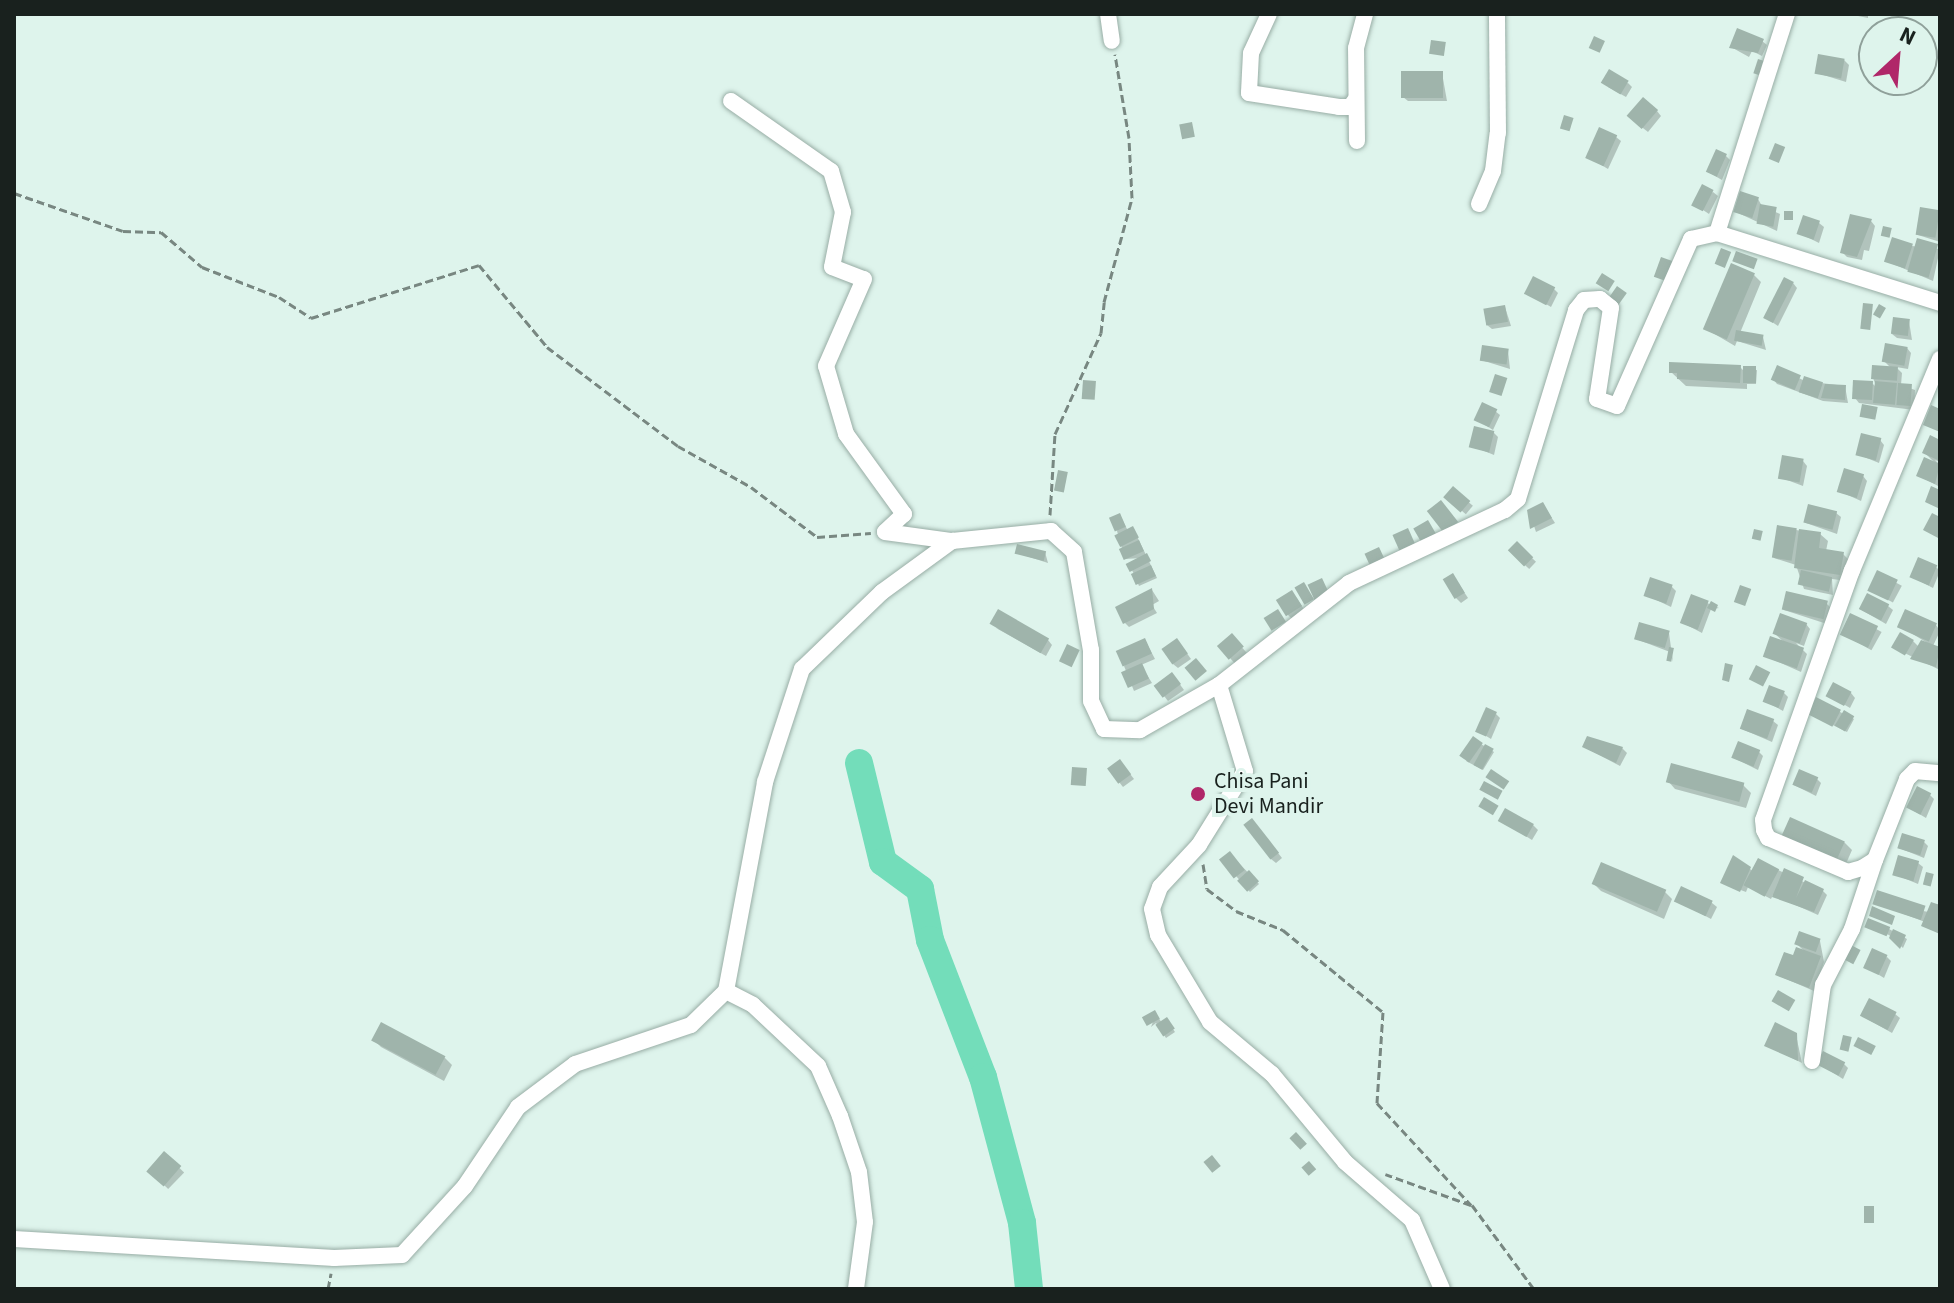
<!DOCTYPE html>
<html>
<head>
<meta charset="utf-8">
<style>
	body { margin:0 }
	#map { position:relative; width:1954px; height:1303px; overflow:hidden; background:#def4ec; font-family:"Source Sans 3",sans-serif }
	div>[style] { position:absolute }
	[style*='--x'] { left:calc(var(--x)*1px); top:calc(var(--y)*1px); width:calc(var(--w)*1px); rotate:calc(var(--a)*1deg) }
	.shadow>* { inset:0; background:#0003; transform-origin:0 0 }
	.river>* { height:28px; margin:-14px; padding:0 14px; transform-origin:14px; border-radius:14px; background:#73ddba }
	.building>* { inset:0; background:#9fb4ab; transform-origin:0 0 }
	.path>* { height:3px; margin-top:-1.5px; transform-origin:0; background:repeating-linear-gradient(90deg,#788781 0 8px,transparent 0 12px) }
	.roads { filter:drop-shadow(0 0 2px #98ada5) drop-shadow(0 0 2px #98ada5) }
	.minor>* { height:16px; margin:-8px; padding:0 8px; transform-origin:8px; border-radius:8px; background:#fff }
	.dots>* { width:22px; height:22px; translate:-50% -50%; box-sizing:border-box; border:4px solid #def4ec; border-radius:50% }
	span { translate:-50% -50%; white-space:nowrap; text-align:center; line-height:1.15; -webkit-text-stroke:8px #def4ec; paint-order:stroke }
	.poi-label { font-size:22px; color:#19211e }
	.left { translate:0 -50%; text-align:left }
	.frame { position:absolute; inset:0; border:16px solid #19211e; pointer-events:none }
	.north { position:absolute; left:1858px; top:16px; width:80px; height:80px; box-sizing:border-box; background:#def4ec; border:2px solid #8fa09a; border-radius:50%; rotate:26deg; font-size:22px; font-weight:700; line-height:32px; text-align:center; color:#19211e }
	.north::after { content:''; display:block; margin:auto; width:28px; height:36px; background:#b02769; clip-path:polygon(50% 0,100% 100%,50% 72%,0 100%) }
</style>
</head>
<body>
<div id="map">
	<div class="shadow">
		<div style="clip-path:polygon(1848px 14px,1868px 14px,1868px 18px)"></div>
		<div style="clip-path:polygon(1762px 41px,1767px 45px,1762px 56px,1752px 51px,1749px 57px,1731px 47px)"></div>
		<div style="clip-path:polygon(1844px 60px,1849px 65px,1846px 82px,1817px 73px)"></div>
		<div style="clip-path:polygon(1442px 73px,1447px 101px,1408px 101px,1403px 97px)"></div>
		<div style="clip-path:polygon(1628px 83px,1632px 87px,1626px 97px,1608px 87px)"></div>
		<div style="clip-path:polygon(1657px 111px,1661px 116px,1648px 132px,1634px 121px)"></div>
		<div style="clip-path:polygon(1616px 137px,1621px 141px,1608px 169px,1588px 157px)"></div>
		<div style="clip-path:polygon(1726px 156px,1730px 160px,1722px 180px,1708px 172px)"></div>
		<div style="clip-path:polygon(1713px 192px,1718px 196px,1709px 214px,1694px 204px)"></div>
		<div style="clip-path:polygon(1758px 199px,1762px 206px,1780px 214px,1777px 231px,1736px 212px)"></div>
		<div style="clip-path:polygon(1922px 210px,1940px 212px,1940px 242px,1918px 235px)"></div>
		<div style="clip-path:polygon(1871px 221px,1875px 226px,1869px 251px,1864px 250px,1862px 260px,1847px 257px,1842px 252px)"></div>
		<div style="clip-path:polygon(1819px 223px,1824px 227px,1819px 243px,1799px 233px)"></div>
		<div style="clip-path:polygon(1912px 246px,1940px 249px,1933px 281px,1886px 261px)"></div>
		<div style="clip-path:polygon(1754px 275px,1761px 282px,1740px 333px,1763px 337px,1766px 350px,1737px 341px,1735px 346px,1706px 329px)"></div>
		<div style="clip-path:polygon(1793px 283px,1797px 288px,1778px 326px,1766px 318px)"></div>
		<div style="clip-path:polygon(1553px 288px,1558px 293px,1551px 307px,1527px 293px)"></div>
		<div style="clip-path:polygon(1505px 307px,1511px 326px,1492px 329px,1487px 325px)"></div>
		<div style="clip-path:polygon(1909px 321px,1912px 340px,1897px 338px,1892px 334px)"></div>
		<div style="clip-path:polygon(1907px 348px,1911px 353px,1908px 369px,1896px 367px,1902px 373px,1901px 385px,1915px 390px,1914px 410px,1859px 403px,1855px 398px,1872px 383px,1877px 388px,1873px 378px,1891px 368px,1884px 361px)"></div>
		<div style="clip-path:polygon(1508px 351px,1510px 369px,1481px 360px)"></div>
		<div style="clip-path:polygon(1740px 367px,1745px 372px,1757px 370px,1756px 384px,1747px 384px,1747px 389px,1686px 386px,1671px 372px)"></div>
		<div style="clip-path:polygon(1778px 368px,1805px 381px,1845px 386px,1848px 403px,1823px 401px,1777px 384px,1773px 379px)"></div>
		<div style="clip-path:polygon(1495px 411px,1500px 415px,1493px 430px,1476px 419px)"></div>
		<div style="clip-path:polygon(1493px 432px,1498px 437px,1494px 455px,1472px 446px)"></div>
		<div style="clip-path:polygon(1880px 440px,1884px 445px,1879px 463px,1857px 454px)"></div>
		<div style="clip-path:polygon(1940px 442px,1940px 462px,1935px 460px,1940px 465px,1940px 487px,1919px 476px,1936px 464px,1925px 453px)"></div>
		<div style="clip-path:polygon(1803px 461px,1807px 466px,1803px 486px,1779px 477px)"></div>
		<div style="clip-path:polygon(1863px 476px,1867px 481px,1861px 501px,1839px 491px)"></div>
		<div style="left:1453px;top:489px;width:26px;height:11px;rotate:40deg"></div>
		<div style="clip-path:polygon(1543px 504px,1555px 523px,1536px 532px,1529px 511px)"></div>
		<div style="clip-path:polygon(1836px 513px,1841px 517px,1837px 534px,1806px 523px)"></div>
		<div style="clip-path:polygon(1121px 517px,1128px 531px,1134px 530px,1157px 578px,1139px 586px,1132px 570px,1142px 558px,1125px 559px,1117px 531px)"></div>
		<div style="clip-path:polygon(1796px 530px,1820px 534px,1828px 541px,1826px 551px,1843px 554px,1850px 561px,1847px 581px,1832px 579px,1833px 595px,1804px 589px,1796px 565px,1774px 558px)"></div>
		<div style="left:1517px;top:544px;width:26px;height:10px;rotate:43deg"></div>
		<div style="clip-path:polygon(1045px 552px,1048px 563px,1017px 553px)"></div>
		<div style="clip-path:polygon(1936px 567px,1940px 571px,1933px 588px,1912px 577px)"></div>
		<div style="left:1878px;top:573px;width:27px;height:19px;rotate:28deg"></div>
		<div style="clip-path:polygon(1453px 575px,1468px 598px,1461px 603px,1456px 598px)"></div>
		<div style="clip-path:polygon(1671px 586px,1676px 591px,1671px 607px,1646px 595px)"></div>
		<div style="clip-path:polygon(1152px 590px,1159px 601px,1152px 605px,1157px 613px,1129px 627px,1125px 623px)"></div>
		<div style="clip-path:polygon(1296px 597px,1305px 611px,1292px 619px,1287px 614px)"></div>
		<div style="clip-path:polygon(1707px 603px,1719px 608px,1711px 609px,1702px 633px,1683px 623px)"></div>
		<div style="clip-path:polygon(1826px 603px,1831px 608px,1827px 624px,1784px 610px)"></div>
		<div style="clip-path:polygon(1888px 606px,1893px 610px,1886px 624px,1860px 609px)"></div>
		<div style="left:1851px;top:615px;width:35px;height:21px;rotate:29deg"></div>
		<div style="clip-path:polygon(1806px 624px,1810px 629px,1804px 646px,1796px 643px,1807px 654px,1801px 672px,1765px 656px,1785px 643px,1774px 633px)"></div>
		<div style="clip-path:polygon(1936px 625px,1940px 631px,1933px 646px,1940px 649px,1940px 670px,1894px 648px,1913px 641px,1919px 647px,1932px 646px,1900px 626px)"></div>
		<div style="clip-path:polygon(996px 628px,1048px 640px,1052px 645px,1046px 656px)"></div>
		<div style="clip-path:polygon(1669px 633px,1673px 662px,1670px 652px,1636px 639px)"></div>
		<div style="left:1232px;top:636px;width:23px;height:16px;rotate:49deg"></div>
		<div style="clip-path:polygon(1145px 640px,1155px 659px,1141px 665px,1152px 683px,1134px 691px,1124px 666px)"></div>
		<div style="clip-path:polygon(1181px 645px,1191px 659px,1178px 668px,1173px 664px)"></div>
		<div style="clip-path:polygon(1176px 679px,1184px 690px,1168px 701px,1164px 696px)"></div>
		<div style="clip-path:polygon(1784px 693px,1788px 697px,1783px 711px,1765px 701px)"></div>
		<div style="clip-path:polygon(1851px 693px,1855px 698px,1850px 708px,1828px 695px)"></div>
		<div style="clip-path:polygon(1840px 712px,1854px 719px,1847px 732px,1810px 714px)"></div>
		<div style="clip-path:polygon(1496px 714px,1500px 718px,1491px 739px,1478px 731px)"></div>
		<div style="clip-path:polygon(1773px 721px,1778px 725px,1772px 742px,1742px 729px)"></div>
		<div style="clip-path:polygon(1481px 744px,1494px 752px,1483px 770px,1466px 761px)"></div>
		<div style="clip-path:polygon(1584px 747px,1622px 748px,1627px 753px,1620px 766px)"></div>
		<div style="clip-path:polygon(1759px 752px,1763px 756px,1758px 770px,1734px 758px)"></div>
		<div style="clip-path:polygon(1672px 765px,1743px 785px,1751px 793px,1746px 808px,1675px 789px,1668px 781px)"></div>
		<div style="clip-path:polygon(1124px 766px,1134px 779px,1123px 787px,1119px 782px)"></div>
		<div style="clip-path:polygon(1817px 779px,1821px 783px,1816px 796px,1794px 785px)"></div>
		<div style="clip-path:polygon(1930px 795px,1934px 799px,1926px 818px,1909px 808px)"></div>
		<div style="clip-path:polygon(1791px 820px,1844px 842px,1852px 850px,1845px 866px)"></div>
		<div style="clip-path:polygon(1501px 821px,1533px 825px,1538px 830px,1532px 840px)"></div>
		<div style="clip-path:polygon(1256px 825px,1282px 858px,1276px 863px,1271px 859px)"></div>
		<div style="clip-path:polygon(1924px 842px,1928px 846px,1924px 858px,1899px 848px)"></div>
		<div style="clip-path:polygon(1234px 858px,1259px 884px,1250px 892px,1222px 860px)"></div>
		<div style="clip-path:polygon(1759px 861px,1823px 891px,1827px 895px,1818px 915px,1773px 895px,1771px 899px,1748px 887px,1746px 892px,1722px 883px,1750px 869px,1754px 872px)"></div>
		<div style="clip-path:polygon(1918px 863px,1923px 867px,1918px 884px,1894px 874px)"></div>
		<div style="clip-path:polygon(1602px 865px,1665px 892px,1672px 899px,1664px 919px,1601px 891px,1594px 884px)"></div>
		<div style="clip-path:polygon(1677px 901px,1712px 903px,1717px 907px,1711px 919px)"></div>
		<div style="clip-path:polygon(1875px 903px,1929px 912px,1940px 907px,1940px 935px,1925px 922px)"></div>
		<div style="clip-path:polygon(1868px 928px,1889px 929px,1907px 939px,1903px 948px,1889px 935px)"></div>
		<div style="clip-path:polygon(1820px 941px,1824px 962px,1814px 991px,1777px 975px,1805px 952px,1796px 943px)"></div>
		<div style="clip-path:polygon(1887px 957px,1891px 961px,1884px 978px,1866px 967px)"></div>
		<div style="clip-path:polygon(1156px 1014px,1162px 1023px,1167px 1020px,1175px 1032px,1166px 1038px,1156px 1023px,1151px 1027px)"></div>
		<div style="clip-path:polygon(1895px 1014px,1900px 1018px,1892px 1033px,1862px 1016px)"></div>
		<div style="clip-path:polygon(382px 1024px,445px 1058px,452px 1065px,444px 1081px,381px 1047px,374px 1040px)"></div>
		<div style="clip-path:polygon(1796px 1035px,1802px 1063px,1766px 1045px)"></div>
		<div style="clip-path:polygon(1819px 1064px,1844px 1064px,1848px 1068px,1843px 1079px)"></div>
		<div style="left:164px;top:1153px;width:28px;height:23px;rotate:44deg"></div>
	</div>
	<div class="river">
		<div style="--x:859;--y:763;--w:102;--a:76.4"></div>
		<div style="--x:883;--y:862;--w:46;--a:36.1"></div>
		<div style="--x:920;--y:889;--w:52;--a:78.9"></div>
		<div style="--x:930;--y:940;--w:147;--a:68.9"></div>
		<div style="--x:983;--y:1077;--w:151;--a:75"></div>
		<div style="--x:1022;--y:1223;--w:66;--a:83.9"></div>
	</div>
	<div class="building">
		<div style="clip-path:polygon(1737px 28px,1764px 39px,1758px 53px,1729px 48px)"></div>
		<div style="left:1594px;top:36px;width:12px;height:13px;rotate:24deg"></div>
		<div style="left:1431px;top:40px;width:15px;height:14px;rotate:8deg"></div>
		<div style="left:1818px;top:54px;width:27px;height:20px;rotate:10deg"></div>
		<div style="left:1758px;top:59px;width:9px;height:15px;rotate:18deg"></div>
		<div style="left:1609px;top:69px;width:23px;height:16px;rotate:31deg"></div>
		<div style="left:1401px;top:71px;width:42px;height:27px"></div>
		<div style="left:1643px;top:97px;width:20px;height:25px;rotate:41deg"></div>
		<div style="left:1564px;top:115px;width:10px;height:14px;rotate:17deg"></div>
		<div style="left:1192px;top:122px;width:15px;height:13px;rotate:79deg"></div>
		<div style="left:1599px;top:127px;width:20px;height:34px;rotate:24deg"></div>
		<div style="left:1775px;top:143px;width:11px;height:17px;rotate:22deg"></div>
		<div style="left:1716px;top:149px;width:12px;height:25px;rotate:24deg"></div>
		<div style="left:1702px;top:184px;width:13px;height:24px;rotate:27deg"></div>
		<div style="left:1740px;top:191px;width:20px;height:22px;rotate:18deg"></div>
		<div style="left:1760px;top:204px;width:17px;height:20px;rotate:10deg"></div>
		<div style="left:1920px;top:207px;width:20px;height:28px;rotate:9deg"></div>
		<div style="left:1784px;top:211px;width:9px;height:9px"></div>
		<div style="clip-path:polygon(1850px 214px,1872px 219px,1857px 257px,1840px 253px)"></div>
		<div style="left:1803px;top:215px;width:18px;height:20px;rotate:19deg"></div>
		<div style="left:1883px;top:226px;width:9px;height:10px;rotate:13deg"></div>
		<div style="left:1892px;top:237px;width:22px;height:26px;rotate:18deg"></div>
		<div style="left:1917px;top:238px;width:22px;height:35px;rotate:16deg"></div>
		<div style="left:1721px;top:248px;width:11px;height:17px;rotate:22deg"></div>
		<div style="left:1736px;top:251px;width:23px;height:11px;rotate:20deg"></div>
		<div style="left:1661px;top:257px;width:12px;height:21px;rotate:20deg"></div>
		<div style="left:1731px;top:263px;width:26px;height:72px;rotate:23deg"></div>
		<div style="left:1602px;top:273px;width:15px;height:12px;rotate:32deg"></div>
		<div style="left:1533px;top:276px;width:25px;height:20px;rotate:27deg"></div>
		<div style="left:1784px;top:277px;width:11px;height:46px;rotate:27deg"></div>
		<div style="left:1617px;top:286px;width:12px;height:17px;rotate:35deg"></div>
		<div style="left:1863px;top:303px;width:10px;height:26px;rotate:6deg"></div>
		<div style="left:1879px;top:304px;width:8px;height:12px;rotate:30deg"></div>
		<div style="left:1505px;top:305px;width:17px;height:22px;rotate:80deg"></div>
		<div style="left:1893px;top:317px;width:17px;height:17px;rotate:7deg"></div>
		<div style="left:1736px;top:330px;width:28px;height:11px;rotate:10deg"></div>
		<div style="left:1885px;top:343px;width:23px;height:19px;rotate:10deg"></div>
		<div style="left:1482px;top:345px;width:27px;height:16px;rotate:8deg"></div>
		<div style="clip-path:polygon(1669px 362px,1741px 365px,1740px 383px,1677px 379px,1677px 373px,1669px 373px)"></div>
		<div style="left:1777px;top:365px;width:26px;height:16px;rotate:23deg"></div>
		<div style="left:1872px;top:365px;width:26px;height:14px;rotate:4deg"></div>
		<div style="left:1743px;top:366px;width:13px;height:17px"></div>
		<div style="left:1495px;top:374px;width:13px;height:19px;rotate:18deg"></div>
		<div style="left:1804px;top:376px;width:20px;height:17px;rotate:18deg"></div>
		<div style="left:1083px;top:380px;width:13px;height:19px;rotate:4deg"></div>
		<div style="left:1853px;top:380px;width:20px;height:19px;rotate:3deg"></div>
		<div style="left:1875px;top:381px;width:22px;height:22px;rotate:5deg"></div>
		<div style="left:1898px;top:383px;width:14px;height:22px;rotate:4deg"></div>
		<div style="clip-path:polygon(1825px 384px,1846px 385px,1845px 400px,1821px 398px)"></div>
		<div style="left:1482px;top:402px;width:17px;height:20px;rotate:25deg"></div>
		<div style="left:1862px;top:404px;width:16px;height:13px;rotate:11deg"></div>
		<div style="clip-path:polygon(1931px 405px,1940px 409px,1940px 432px,1923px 425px)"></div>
		<div style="left:1474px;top:426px;width:21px;height:22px;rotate:14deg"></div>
		<div style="left:1861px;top:433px;width:21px;height:23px;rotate:14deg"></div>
		<div style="clip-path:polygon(1930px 435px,1940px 440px,1940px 461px,1922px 453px)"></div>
		<div style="left:1782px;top:455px;width:22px;height:24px;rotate:10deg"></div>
		<div style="clip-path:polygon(1924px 457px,1940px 464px,1935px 484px,1916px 476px)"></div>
		<div style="left:1844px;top:468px;width:21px;height:25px;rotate:17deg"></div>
		<div style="left:1058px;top:470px;width:10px;height:21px;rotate:11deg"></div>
		<div style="left:1453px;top:486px;width:23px;height:15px;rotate:41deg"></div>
		<div style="clip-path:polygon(1931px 486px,1940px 490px,1940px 509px,1925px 502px)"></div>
		<div style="left:1441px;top:500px;width:28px;height:18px;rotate:52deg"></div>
		<div style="clip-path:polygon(1543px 502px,1552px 518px,1530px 529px,1527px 510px)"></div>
		<div style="left:1808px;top:504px;width:30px;height:19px;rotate:14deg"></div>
		<div style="left:1120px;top:513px;width:15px;height:12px;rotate:67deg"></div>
		<div style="clip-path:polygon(1932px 513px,1940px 517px,1940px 539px,1923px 530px)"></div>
		<div style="left:1428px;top:520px;width:16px;height:17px;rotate:60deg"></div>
		<div style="left:1777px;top:525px;width:20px;height:33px;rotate:9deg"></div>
		<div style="left:1133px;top:526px;width:13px;height:21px;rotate:63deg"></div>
		<div style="left:1408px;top:528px;width:17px;height:17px;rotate:66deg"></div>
		<div style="left:1754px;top:529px;width:9px;height:10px;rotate:13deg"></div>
		<div style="clip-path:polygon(1799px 529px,1821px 532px,1819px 548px,1844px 552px,1840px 575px,1794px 568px)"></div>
		<div style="left:1139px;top:540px;width:12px;height:22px;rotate:66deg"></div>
		<div style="left:1517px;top:541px;width:23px;height:13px;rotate:45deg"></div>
		<div style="left:1017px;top:544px;width:30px;height:10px;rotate:14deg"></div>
		<div style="left:1379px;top:547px;width:14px;height:16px;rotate:65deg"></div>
		<div style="left:1147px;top:553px;width:9px;height:24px;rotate:63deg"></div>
		<div style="left:1918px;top:557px;width:21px;height:22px;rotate:23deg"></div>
		<div style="left:1151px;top:565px;width:12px;height:22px;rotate:66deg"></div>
		<div style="left:1801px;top:570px;width:32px;height:15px;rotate:13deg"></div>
		<div style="left:1877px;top:570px;width:23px;height:23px;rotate:25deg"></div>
		<div style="left:1453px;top:573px;width:23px;height:12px;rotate:59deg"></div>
		<div style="left:1650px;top:577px;width:24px;height:20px;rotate:19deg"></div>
		<div style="left:1322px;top:578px;width:17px;height:16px;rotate:65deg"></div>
		<div style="left:1304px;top:582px;width:20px;height:11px;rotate:60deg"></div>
		<div style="left:1740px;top:585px;width:12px;height:18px;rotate:20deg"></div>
		<div style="clip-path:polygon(1152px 588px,1154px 609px,1123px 624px,1115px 607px)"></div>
		<div style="left:1292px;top:590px;width:19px;height:19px;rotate:58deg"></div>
		<div style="left:1786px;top:591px;width:43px;height:19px;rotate:13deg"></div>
		<div style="left:1867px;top:593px;width:25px;height:18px;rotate:27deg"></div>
		<div style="left:1691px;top:594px;width:19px;height:31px;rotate:21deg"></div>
		<div style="clip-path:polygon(1711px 601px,1718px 605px,1715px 612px,1707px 608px)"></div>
		<div style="left:998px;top:609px;width:59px;height:17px;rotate:30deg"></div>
		<div style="left:1278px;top:609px;width:15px;height:17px;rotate:58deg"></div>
		<div style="left:1905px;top:609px;width:35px;height:20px;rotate:24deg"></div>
		<div style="left:1780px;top:613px;width:29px;height:22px;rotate:20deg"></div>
		<div style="left:1850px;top:613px;width:31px;height:24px;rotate:25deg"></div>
		<div style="left:1639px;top:622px;width:32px;height:18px;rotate:16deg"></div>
		<div style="left:1900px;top:632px;width:16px;height:18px;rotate:30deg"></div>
		<div style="left:1232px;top:633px;width:18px;height:20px;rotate:49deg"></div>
		<div style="left:1770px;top:636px;width:36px;height:22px;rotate:19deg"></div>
		<div style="left:1145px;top:638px;width:17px;height:32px;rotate:66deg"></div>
		<div style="left:1177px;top:638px;width:19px;height:19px;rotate:55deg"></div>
		<div style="clip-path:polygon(1921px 640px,1940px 647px,1936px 667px,1910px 659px)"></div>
		<div style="left:1067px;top:644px;width:14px;height:19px;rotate:25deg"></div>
		<div style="left:1669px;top:647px;width:5px;height:14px;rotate:11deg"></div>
		<div style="left:1196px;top:658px;width:17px;height:15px;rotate:50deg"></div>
		<div style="left:1142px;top:663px;width:17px;height:23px;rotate:66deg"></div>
		<div style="clip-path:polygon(1725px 663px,1733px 665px,1729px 682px,1722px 680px)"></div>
		<div style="left:1756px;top:665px;width:16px;height:16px;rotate:27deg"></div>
		<div style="left:1172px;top:672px;width:15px;height:23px;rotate:53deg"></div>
		<div style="left:1833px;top:682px;width:21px;height:16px;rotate:28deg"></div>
		<div style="left:1769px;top:685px;width:17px;height:18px;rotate:21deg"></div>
		<div style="left:1816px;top:697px;width:28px;height:19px;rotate:27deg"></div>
		<div style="left:1486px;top:707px;width:12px;height:27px;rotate:24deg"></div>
		<div style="left:1747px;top:709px;width:29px;height:21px;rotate:20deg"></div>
		<div style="left:1844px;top:710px;width:12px;height:18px;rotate:31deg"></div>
		<div style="left:1473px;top:736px;width:12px;height:24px;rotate:35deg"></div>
		<div style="clip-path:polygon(1587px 736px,1623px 747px,1616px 763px,1582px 747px)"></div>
		<div style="left:1738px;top:741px;width:24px;height:18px;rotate:22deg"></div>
		<div style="left:1485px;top:744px;width:10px;height:24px;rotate:29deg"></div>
		<div style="left:1120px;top:759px;width:19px;height:16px;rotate:54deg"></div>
		<div style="left:1671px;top:763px;width:76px;height:20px;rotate:15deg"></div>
		<div style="left:1072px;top:767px;width:15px;height:18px;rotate:4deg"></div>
		<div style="left:1491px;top:769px;width:22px;height:10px;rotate:34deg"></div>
		<div style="left:1799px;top:769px;width:21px;height:17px;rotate:23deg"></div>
		<div style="left:1484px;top:781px;width:21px;height:10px;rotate:28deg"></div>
		<div style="left:1917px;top:786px;width:16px;height:24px;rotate:27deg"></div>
		<div style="left:1484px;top:797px;width:17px;height:11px;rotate:31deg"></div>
		<div style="left:1505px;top:808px;width:33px;height:15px;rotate:29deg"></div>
		<div style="left:1790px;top:817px;width:60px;height:22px;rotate:24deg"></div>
		<div style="left:1252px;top:818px;width:44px;height:11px;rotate:52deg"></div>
		<div style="left:1902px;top:833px;width:24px;height:16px;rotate:17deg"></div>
		<div style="left:1230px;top:851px;width:24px;height:14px;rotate:52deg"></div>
		<div style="clip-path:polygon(1733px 855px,1751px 867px,1740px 892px,1720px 883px)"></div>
		<div style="left:1898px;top:855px;width:22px;height:21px;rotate:16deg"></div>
		<div style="left:1758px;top:858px;width:24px;height:31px;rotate:28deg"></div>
		<div style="left:1601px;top:862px;width:71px;height:24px;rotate:23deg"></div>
		<div style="clip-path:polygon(1784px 868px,1804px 877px,1796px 898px,1805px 880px,1824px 889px,1814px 912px,1772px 897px)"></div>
		<div style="left:1249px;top:870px;width:15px;height:16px;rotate:48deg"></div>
		<div style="left:1926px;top:872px;width:8px;height:13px;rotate:14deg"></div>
		<div style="left:1681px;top:886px;width:35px;height:17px;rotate:25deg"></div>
		<div style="left:1877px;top:890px;width:51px;height:15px;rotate:18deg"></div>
		<div style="clip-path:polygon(1931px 902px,1940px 905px,1940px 934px,1921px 926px)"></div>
		<div style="clip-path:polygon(1872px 906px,1895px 916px,1892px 925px,1869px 916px)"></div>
		<div style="left:1868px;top:918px;width:24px;height:10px;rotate:22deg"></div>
		<div style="clip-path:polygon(1893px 929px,1906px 935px,1900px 949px,1889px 938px)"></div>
		<div style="left:1799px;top:931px;width:23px;height:14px;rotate:20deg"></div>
		<div style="left:1849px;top:944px;width:13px;height:16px;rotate:27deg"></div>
		<div style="clip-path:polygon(1796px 947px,1821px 956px,1809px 988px,1775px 975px,1784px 952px,1793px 955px)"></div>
		<div style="left:1872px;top:948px;width:17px;height:22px;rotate:24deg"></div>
		<div style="left:1778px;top:990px;width:20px;height:13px;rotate:30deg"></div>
		<div style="left:1869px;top:998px;width:31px;height:20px;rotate:27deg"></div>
		<div style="left:1155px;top:1010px;width:10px;height:15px;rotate:61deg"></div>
		<div style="left:1167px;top:1017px;width:14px;height:14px;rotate:56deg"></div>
		<div style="left:381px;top:1022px;width:73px;height:21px;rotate:28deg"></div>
		<div style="clip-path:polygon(1775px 1022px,1797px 1033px,1798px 1061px,1764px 1046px)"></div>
		<div style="left:1843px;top:1035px;width:9px;height:15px;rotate:13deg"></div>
		<div style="left:1858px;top:1037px;width:20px;height:10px;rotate:27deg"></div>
		<div style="left:1823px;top:1051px;width:25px;height:15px;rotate:27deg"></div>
		<div style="left:1296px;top:1132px;width:16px;height:9px;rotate:47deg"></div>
		<div style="left:164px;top:1151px;width:23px;height:27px;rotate:41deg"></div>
		<div style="left:1212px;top:1155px;width:14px;height:11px;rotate:51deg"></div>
		<div style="left:1309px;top:1161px;width:11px;height:10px;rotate:49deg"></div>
		<div style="left:1864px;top:1206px;width:10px;height:17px"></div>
	</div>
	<div class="path">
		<div style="--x:14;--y:193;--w:115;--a:19.2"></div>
		<div style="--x:123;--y:231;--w:38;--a:2"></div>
		<div style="--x:161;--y:232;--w:54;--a:40.5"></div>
		<div style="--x:202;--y:267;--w:83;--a:21.3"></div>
		<div style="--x:279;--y:297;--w:38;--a:33"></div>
		<div style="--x:311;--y:318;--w:176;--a:-17.5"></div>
		<div style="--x:479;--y:265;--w:107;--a:50.3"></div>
		<div style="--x:547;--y:347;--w:164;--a:37.1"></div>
		<div style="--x:678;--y:446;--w:84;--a:29.3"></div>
		<div style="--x:751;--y:487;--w:83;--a:37.1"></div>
		<div style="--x:817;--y:537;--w:54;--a:-4.2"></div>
		<div style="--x:1050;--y:515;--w:81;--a:-86.5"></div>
		<div style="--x:1055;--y:434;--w:111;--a:-65.5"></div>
		<div style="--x:1101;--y:333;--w:31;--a:-84"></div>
		<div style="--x:1104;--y:302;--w:108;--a:-74.9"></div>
		<div style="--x:1132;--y:198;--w:60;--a:-92.9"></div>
		<div style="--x:1129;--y:138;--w:85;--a:-99.5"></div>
		<div style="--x:1203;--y:864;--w:25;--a:81"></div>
		<div style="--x:1207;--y:889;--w:36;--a:37"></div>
		<div style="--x:1236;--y:911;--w:51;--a:22"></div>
		<div style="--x:1283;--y:930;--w:129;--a:39.4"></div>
		<div style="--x:1383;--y:1012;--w:91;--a:93.8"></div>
		<div style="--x:1377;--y:1103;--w:139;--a:47.3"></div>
		<div style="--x:1471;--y:1205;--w:91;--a:-160.2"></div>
		<div style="--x:1472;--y:1205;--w:104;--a:53.6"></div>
		<div style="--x:328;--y:1289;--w:16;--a:-79"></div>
	</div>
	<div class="roads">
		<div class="minor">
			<div style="--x:1108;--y:14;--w:27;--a:82"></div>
			<div style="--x:1269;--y:14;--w:43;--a:114.8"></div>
			<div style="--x:1251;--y:53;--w:40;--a:92.9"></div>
			<div style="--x:1249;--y:93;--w:91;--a:8.8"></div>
			<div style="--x:1339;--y:107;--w:11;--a:0"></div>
			<div style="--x:1350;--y:107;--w:10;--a:-53"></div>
			<div style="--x:731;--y:101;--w:122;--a:35"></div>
			<div style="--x:831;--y:171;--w:43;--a:73.7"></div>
			<div style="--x:843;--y:212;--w:56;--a:101.3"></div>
			<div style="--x:832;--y:267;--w:34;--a:21"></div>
			<div style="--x:864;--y:279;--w:95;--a:113.6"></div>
			<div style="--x:826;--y:366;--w:71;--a:73.6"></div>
			<div style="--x:846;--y:434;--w:99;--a:54.1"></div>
			<div style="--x:904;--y:514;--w:26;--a:137"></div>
			<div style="--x:885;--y:532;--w:68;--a:7.7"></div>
			<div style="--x:1357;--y:141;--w:93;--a:-90.6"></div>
			<div style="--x:1356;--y:48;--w:35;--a:-75"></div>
			<div style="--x:1479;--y:204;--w:36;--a:-67"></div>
			<div style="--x:1493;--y:171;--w:38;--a:-83"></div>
			<div style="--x:1498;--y:133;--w:119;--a:-90.5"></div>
			<div style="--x:1717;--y:233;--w:230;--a:-72.3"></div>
			<div style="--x:1940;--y:359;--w:229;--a:112.6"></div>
			<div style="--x:1852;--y:570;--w:265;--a:109.6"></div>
			<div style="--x:1763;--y:820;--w:10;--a:84"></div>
			<div style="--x:1764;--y:830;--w:9;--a:63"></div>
			<div style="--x:1768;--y:838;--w:87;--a:23"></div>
			<div style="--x:1848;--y:872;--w:15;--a:-16"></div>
			<div style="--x:1862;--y:868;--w:15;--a:-32"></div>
			<div style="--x:1875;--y:860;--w:87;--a:-68.4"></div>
			<div style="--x:1907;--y:779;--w:11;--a:-45"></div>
			<div style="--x:1915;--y:771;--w:25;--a:5"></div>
			<div style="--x:1219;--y:685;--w:90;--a:73.2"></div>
			<div style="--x:1245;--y:771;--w:87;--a:121.9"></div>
			<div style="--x:1199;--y:845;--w:57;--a:132.9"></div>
			<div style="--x:1160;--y:887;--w:23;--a:110"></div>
			<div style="--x:1152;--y:909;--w:27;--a:77"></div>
			<div style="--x:1158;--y:935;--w:101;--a:59.1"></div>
			<div style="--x:1210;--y:1022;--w:81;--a:40"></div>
			<div style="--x:1272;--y:1074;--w:114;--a:50.3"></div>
			<div style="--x:1345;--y:1162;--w:89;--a:40.9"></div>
			<div style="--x:1412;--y:1220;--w:75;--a:66.5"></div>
			<div style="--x:726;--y:991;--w:30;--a:27"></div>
			<div style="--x:753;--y:1005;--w:89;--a:43.2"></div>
			<div style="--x:818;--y:1066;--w:55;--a:66.3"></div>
			<div style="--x:840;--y:1116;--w:59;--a:71.3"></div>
			<div style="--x:859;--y:1172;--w:50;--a:83.2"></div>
			<div style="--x:865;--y:1222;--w:68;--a:97.7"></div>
			<div style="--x:1812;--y:1061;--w:77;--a:-81.8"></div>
			<div style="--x:1823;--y:985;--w:63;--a:-62.6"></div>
			<div style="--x:1852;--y:929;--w:73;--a:-71.6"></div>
			<div style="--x:14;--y:1239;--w:321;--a:3.4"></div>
			<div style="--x:334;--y:1258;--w:68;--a:-2.5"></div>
			<div style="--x:402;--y:1255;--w:93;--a:-47.6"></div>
			<div style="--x:465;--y:1186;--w:95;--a:-56.1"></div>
			<div style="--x:518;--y:1107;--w:71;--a:-37"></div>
			<div style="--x:575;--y:1064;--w:122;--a:-18.6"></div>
			<div style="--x:691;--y:1025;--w:49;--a:-44.2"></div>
			<div style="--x:726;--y:991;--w:213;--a:-79.4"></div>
			<div style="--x:765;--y:782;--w:119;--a:-71.9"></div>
			<div style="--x:802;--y:669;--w:111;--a:-43.9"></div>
			<div style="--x:882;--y:592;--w:87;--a:-36.1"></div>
			<div style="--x:952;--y:541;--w:100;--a:-5.8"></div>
			<div style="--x:1051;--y:531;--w:31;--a:42"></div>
			<div style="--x:1074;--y:552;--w:99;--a:80.2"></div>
			<div style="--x:1091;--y:650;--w:51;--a:90"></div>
			<div style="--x:1091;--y:701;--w:31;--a:65"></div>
			<div style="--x:1104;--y:729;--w:36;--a:2"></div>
			<div style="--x:1140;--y:730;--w:91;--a:-29.7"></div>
			<div style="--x:1219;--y:685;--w:165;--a:-38.1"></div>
			<div style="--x:1349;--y:583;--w:172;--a:-25.1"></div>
			<div style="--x:1505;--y:510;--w:17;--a:-40"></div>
			<div style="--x:1518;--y:499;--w:198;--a:-72.9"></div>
			<div style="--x:1576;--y:310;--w:13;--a:-51"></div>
			<div style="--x:1584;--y:300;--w:16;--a:-4"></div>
			<div style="--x:1600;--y:299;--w:14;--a:39"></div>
			<div style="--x:1611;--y:308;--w:92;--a:98.7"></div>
			<div style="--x:1597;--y:399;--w:21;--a:19"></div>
			<div style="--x:1617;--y:406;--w:183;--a:-66.1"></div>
			<div style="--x:1691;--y:239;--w:27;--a:-13"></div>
			<div style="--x:1717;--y:233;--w:234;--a:17.4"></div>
		</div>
	</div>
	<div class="dots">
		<div style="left:1198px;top:794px;background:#b02769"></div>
	</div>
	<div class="poi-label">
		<span class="left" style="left:1214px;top:794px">Chisa Pani<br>Devi Mandir</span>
	</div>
	<div class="frame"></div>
	<div class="north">N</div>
</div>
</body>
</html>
